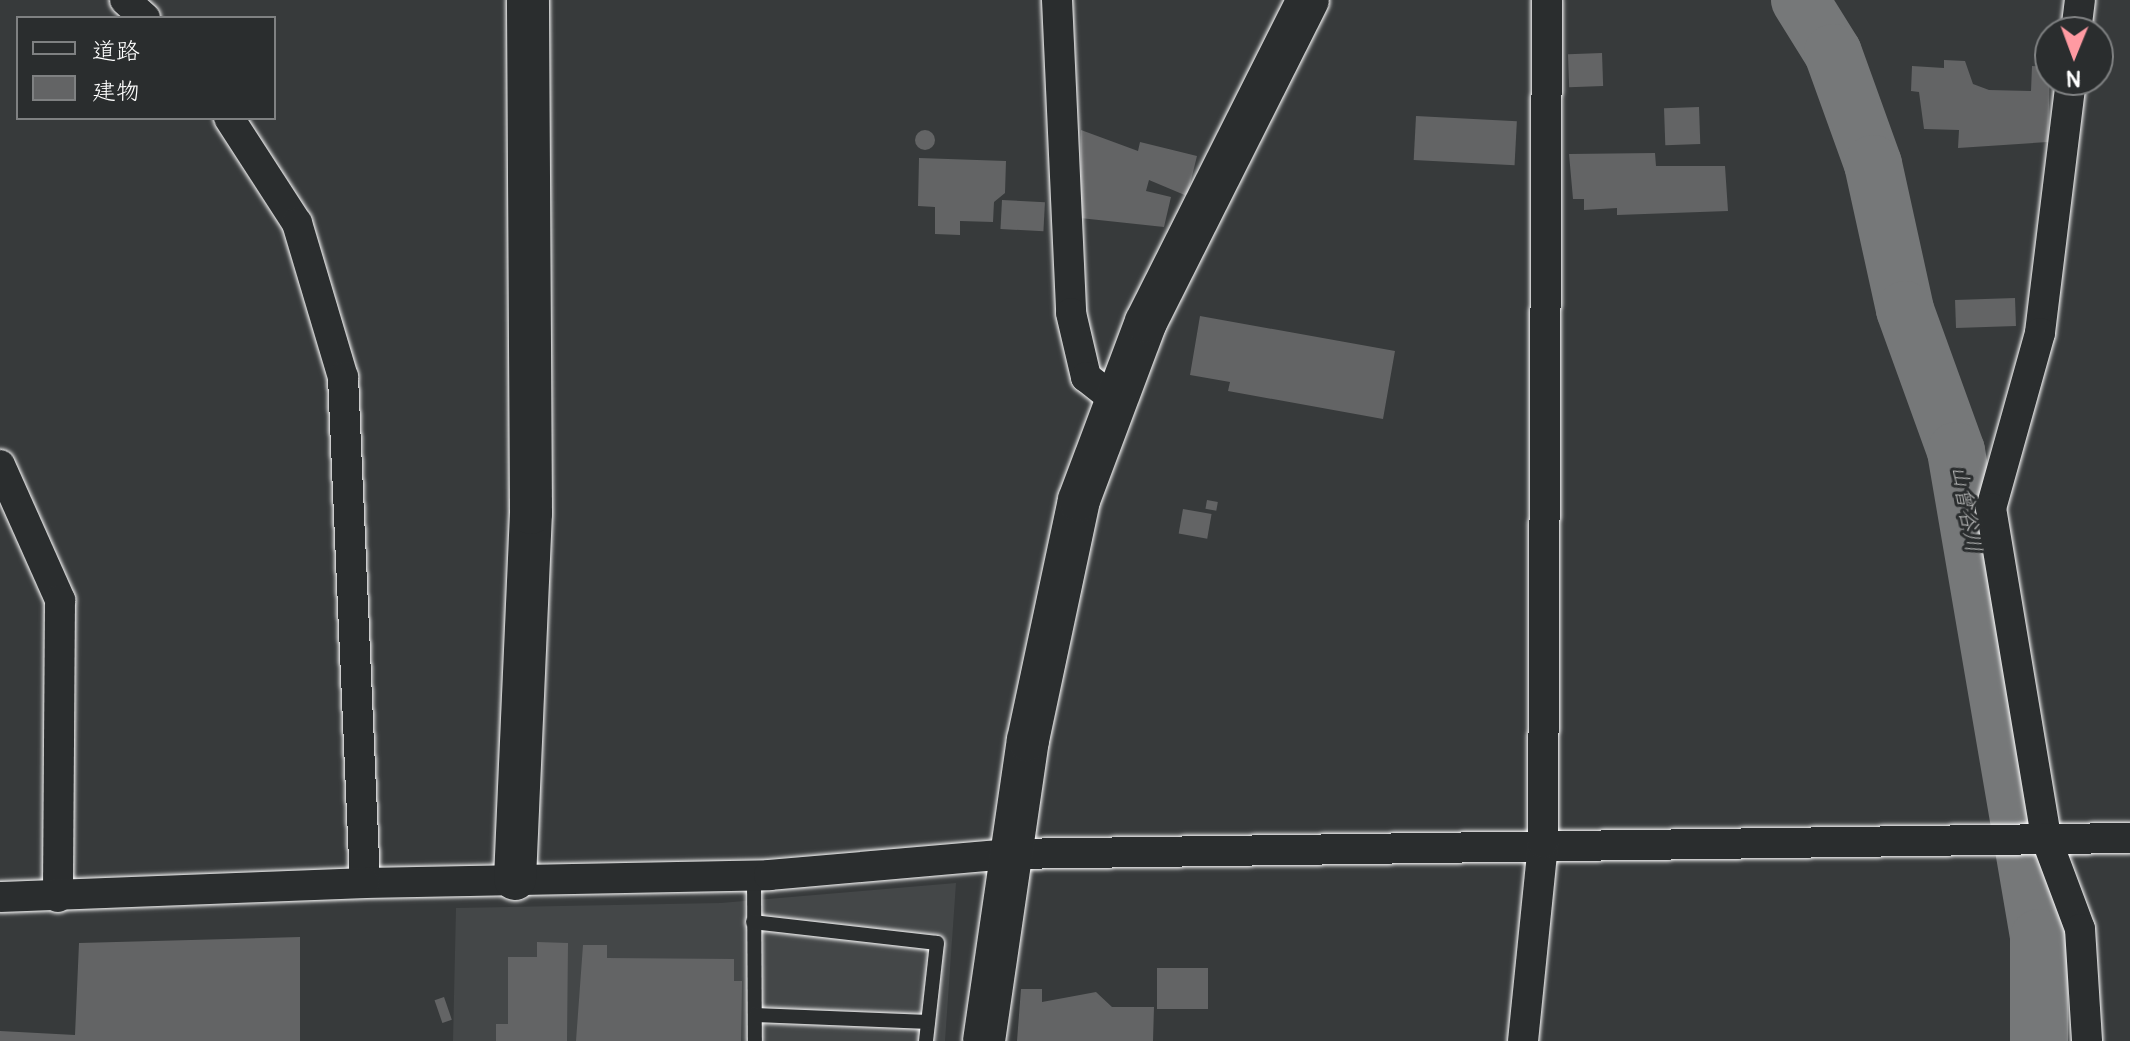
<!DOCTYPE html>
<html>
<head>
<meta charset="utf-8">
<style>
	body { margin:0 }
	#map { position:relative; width:2130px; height:1041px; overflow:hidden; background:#373a3b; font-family:Pangolin,"Klee One",sans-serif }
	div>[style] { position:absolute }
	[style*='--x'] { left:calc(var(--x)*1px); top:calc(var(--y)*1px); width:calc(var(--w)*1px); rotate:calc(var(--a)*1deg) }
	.built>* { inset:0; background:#444748 }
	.river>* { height:58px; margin:-29px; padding:0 29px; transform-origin:29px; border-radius:29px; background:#767879 }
	.building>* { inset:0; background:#636465; transform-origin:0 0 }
	.round { border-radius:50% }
	.roads { filter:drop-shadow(0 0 2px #fff) drop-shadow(0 0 2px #fff) }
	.lane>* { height:14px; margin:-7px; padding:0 7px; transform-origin:7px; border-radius:7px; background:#2a2d2e }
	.street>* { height:30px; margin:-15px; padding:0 15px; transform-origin:15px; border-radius:15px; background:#2a2d2e }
	.secondary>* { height:42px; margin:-21px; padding:0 21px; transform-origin:21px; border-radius:21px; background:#2a2d2e }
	span { translate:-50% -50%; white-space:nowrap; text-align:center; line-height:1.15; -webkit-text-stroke:6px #2a2d2e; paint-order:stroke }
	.water-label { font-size:22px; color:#b4b5b5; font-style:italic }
	.legend { position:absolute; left:16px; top:16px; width:260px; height:104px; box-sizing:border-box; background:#2a2d2e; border:2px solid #7f8182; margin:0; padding:10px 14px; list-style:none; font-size:24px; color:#fff }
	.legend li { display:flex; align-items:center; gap:16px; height:40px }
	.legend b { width:40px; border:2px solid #7f8182 }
	.north { position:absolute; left:2034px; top:16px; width:80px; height:80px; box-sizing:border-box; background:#2a2d2e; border:2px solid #7f8182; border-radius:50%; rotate:181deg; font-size:22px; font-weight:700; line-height:32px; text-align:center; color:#fff }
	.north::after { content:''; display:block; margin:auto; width:28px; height:36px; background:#ff9aa2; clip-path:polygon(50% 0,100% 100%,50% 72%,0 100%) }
</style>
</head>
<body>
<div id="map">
	<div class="built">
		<div style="clip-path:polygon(956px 883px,945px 1041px,453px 1041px,456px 908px,721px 903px)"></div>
	</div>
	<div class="river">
		<div style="--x:1800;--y:0;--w:62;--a:58.1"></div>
		<div style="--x:1833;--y:53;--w:118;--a:70.2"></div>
		<div style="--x:1873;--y:164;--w:149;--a:77.6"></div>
		<div style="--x:1905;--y:310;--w:150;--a:70.1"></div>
		<div style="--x:1956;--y:451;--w:494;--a:80.3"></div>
		<div style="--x:2039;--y:938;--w:103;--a:90"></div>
	</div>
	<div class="building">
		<div style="left:1602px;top:53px;width:33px;height:34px;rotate:88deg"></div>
		<div style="clip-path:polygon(1944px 60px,1965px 61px,1973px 84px,1989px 90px,2031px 91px,2032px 66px,2050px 67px,2048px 142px,1958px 148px,1959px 130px,1924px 129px,1919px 92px,1911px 91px,1912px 66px,1944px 68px)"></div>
		<div style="left:1699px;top:107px;width:37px;height:35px;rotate:88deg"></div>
		<div style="left:1416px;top:116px;width:101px;height:44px;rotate:3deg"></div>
		<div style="clip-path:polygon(1081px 130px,1138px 151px,1140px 142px,1197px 156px,1187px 196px,1149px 180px,1146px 191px,1171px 197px,1164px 227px,1080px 218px)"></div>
		<div class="round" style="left:915px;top:130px;width:20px;height:20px"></div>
		<div style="clip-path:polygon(1655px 153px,1656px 166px,1725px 166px,1728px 211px,1617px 215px,1617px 208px,1584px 210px,1584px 199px,1573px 199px,1569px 154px)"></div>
		<div style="clip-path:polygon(919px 158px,1006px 161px,1005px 193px,994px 202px,993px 222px,960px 221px,960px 235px,935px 234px,935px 207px,918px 206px)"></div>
		<div style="left:1002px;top:200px;width:43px;height:29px;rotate:3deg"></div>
		<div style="left:2015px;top:298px;width:28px;height:60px;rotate:88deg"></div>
		<div style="clip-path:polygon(1200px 316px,1395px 351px,1383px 419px,1228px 391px,1230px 382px,1190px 375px)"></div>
		<div style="left:1207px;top:500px;width:11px;height:9px;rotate:10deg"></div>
		<div style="left:1183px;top:509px;width:29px;height:25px;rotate:10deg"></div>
		<div style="clip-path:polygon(300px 937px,300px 1041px,0 1041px,0 1031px,75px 1035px,79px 943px)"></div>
		<div style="clip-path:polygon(537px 942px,568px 943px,567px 1041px,496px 1041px,496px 1024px,508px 1024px,508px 957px,537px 957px)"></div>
		<div style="clip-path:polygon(583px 945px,607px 945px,607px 958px,734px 959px,734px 981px,742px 981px,741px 1041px,576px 1041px)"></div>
		<div style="left:1157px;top:968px;width:51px;height:41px"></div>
		<div style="clip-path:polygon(1021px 989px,1042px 989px,1042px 1002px,1096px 992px,1112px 1007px,1154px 1007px,1153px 1041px,1017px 1041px)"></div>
		<div style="left:444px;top:997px;width:24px;height:10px;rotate:71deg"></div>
	</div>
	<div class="roads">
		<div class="lane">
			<div style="--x:754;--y:875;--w:166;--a:89.7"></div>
			<div style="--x:753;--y:922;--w:185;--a:6.5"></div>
			<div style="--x:937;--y:943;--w:99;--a:96.4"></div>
			<div style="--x:756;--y:1015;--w:172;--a:2.3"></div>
		</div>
		<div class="street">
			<div style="--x:125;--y:0;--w:27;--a:42"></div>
			<div style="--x:1057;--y:0;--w:313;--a:87.4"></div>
			<div style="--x:1071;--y:313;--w:66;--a:76.8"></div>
			<div style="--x:1086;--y:377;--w:33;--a:38"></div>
			<div style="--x:2076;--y:32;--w:32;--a:-83"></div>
			<div style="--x:2071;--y:80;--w:255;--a:97"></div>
			<div style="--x:2040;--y:333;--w:182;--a:105.6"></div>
			<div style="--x:1991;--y:508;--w:335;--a:80.5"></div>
			<div style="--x:2046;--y:838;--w:97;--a:69.5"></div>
			<div style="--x:2080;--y:929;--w:112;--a:86.4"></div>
			<div style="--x:229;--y:118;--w:125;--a:57.1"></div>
			<div style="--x:297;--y:223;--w:161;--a:73.4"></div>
			<div style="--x:343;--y:377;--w:506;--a:87.51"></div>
			<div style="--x:365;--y:883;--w:404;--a:-1.1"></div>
			<div style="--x:769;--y:875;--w:240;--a:-5"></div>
			<div style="--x:1008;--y:854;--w:1122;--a:-0.82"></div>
			<div style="--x:0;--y:465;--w:148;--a:66"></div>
			<div style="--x:60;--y:600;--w:297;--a:90.4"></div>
			<div style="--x:0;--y:897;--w:365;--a:-2.2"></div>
			<div style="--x:1523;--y:1041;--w:199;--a:-84.2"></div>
			<div style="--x:1543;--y:843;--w:843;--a:-89.73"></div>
		</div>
		<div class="secondary">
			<div style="--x:515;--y:879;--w:366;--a:-87.5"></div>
			<div style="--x:531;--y:513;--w:513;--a:-90.34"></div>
			<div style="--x:984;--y:1041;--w:304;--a:-81.7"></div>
			<div style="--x:1028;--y:740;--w:245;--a:-78"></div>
			<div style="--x:1079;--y:500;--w:190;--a:-69.4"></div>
			<div style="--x:1146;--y:322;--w:360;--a:-63.3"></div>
		</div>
	</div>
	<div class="water-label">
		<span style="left:1966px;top:509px;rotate:80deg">山曾谷川</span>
	</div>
	<ul class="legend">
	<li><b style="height:10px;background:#2a2d2e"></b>道路</li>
	<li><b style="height:22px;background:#636465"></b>建物</li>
	</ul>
	<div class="north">N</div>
</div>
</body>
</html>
